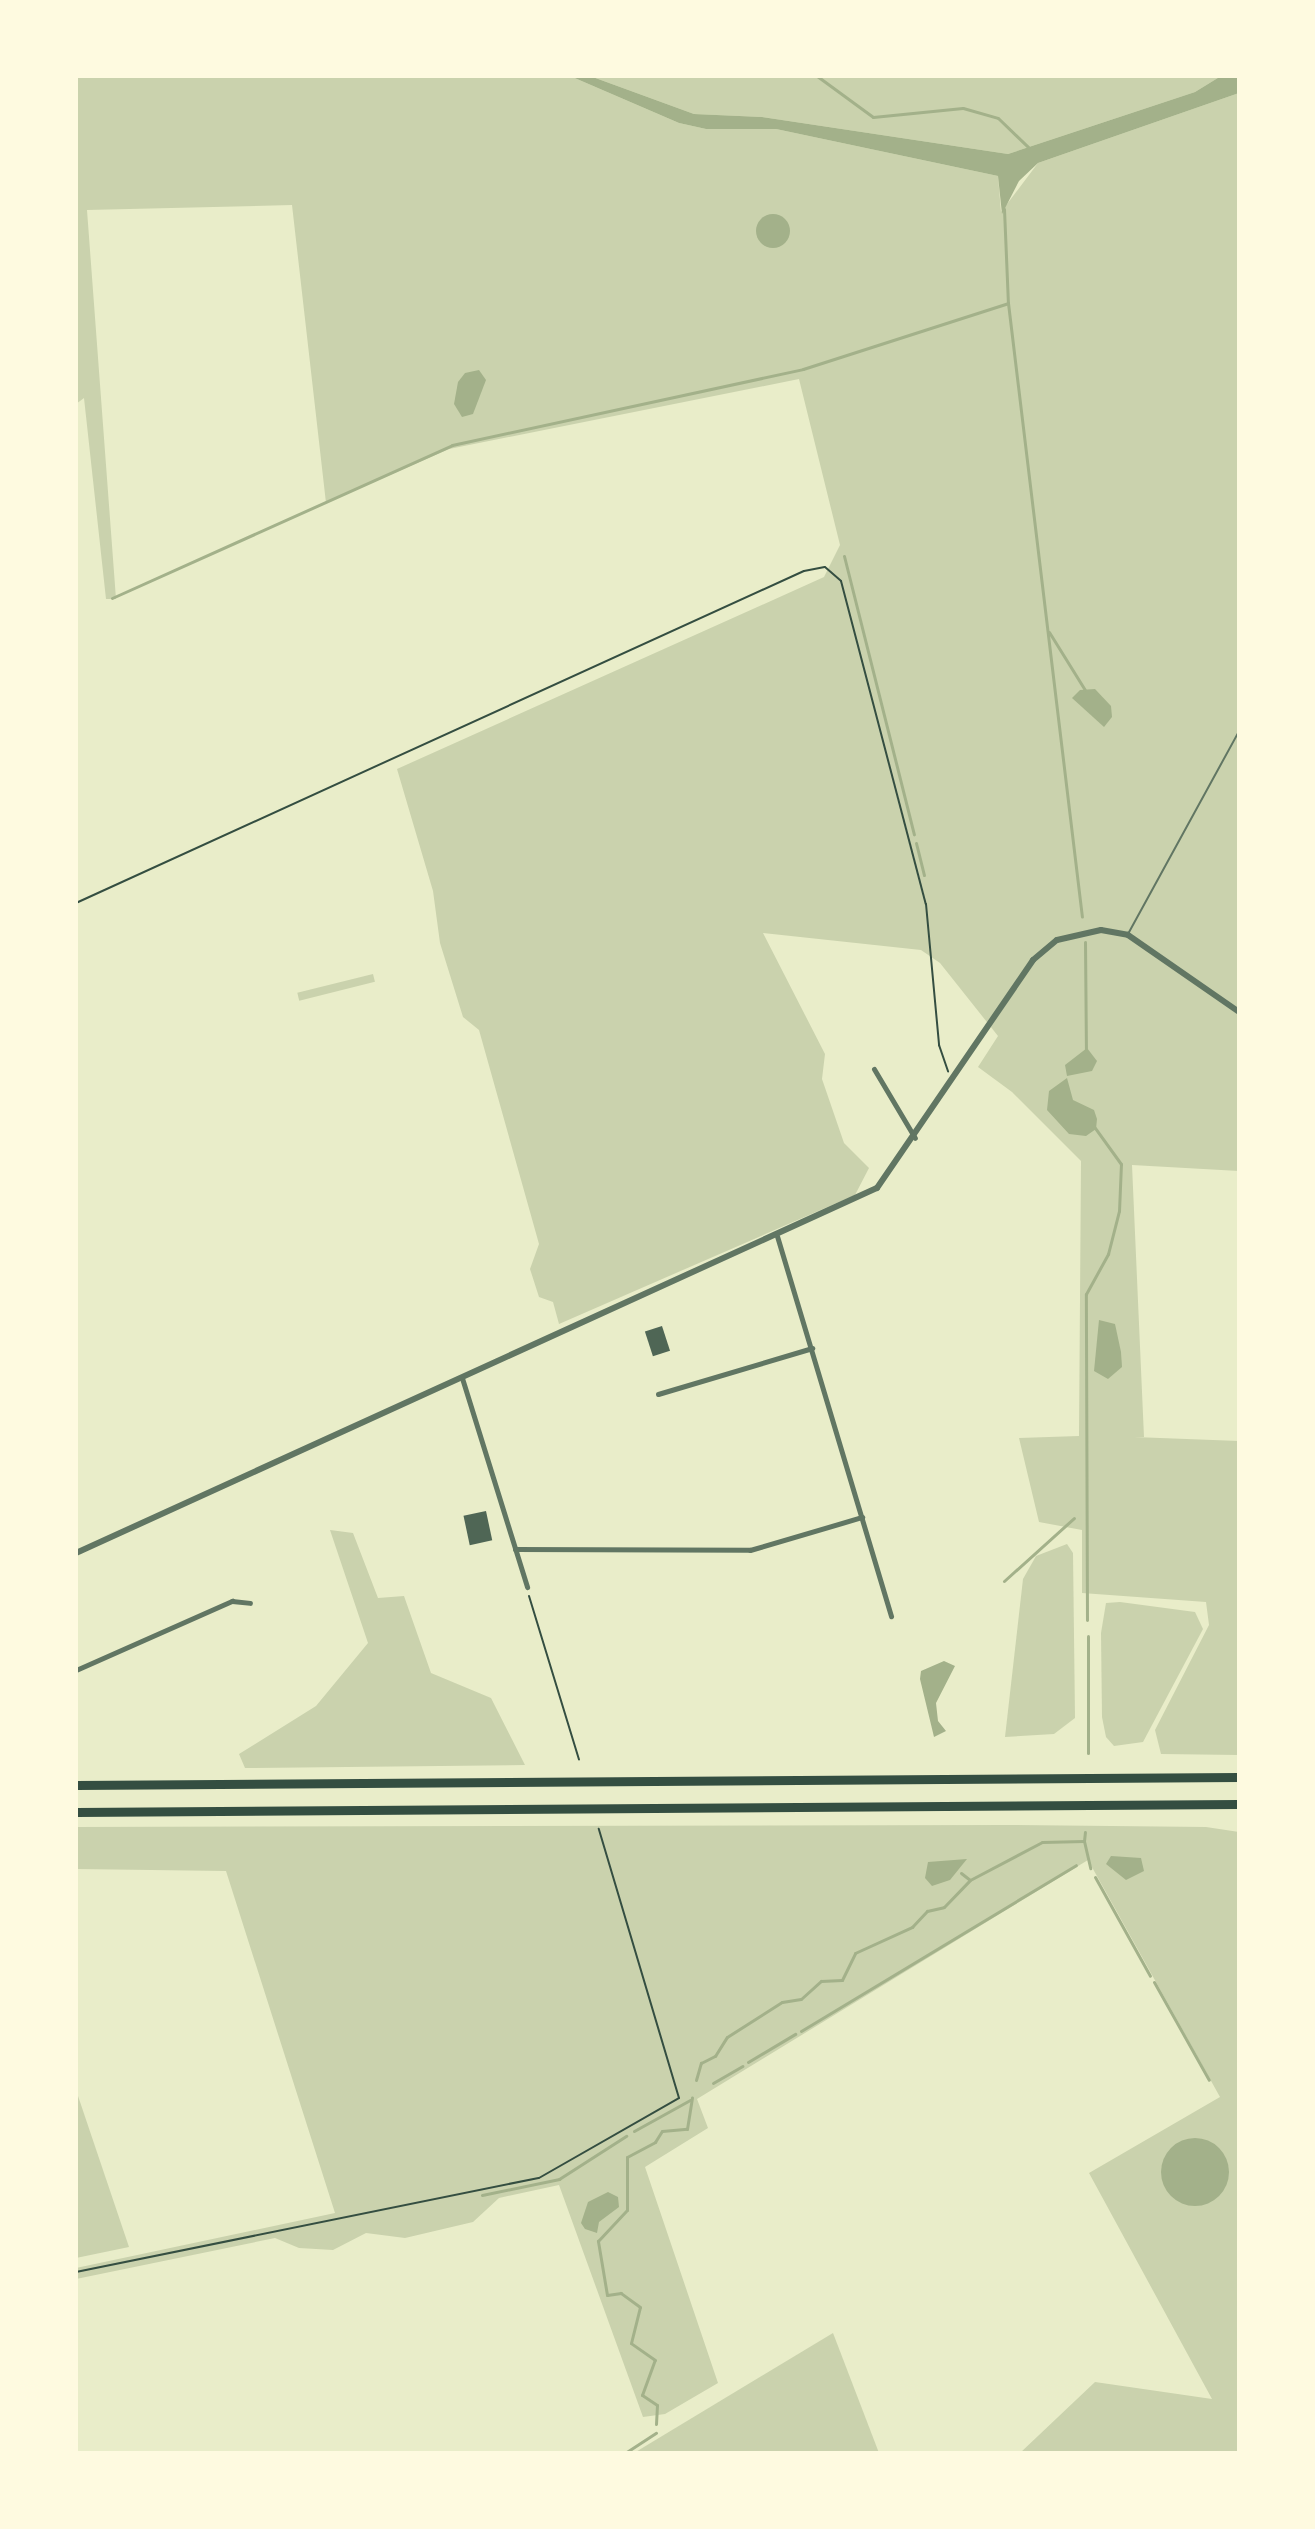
<!DOCTYPE html>
<html>
<head>
<meta charset="utf-8">
<style>
	body { margin:0 }
	#map { position:relative; width:1315px; height:2529px; overflow:hidden; background:#e9edc9; font-family:"Space Grotesk",sans-serif }
	div>[style] { position:absolute }
	[style*='--x'] { left:calc(var(--x)*1px); top:calc(var(--y)*1px); width:calc(var(--w)*1px); rotate:calc(var(--a)*1deg) }
	.green>* { inset:0; background:#cad2ad; transform-origin:0 0 }
	.water>* { inset:0; background:#a3b18a }
	.round { border-radius:50% }
	.stream>* { height:3px; margin:-1.5px; padding:0 1.5px; transform-origin:1.5px; border-radius:1.5px; background:#a3b18a }
	.building>* { inset:0; background:#4f6655; transform-origin:0 0 }
	.path>* { height:2px; margin:-1px; padding:0 1px; transform-origin:1px; border-radius:1px; background:#344e41 }
	.service>* { height:2px; margin:-1px; padding:0 1px; transform-origin:1px; border-radius:1px; background:#617663 }
	.minor>* { height:5px; margin:-2.5px; padding:0 2.5px; transform-origin:2.5px; border-radius:2.5px; background:#617663 }
	.tertiary>* { height:6px; margin:-3px; padding:0 3px; transform-origin:3px; border-radius:3px; background:#617663 }
	.motorway>* { height:9px; margin:-4.5px; padding:0 4.5px; transform-origin:4.5px; border-radius:4.5px; background:#344e41 }
	span { translate:-50% -50%; white-space:nowrap; text-align:center; line-height:1.15; -webkit-text-stroke:7px #fefae0; paint-order:stroke }
	.frame { position:absolute; inset:0; border:78px solid #fefae0; pointer-events:none }
</style>
</head>
<body>
<div id="map">
	<div class="green">
		<div style="clip-path:polygon(76px 76px,570px 76px,679px 123px,706px 129px,776px 129px,998px 176px,1001px 212px,1038px 163px,1239px 93px,1239px 1171px,1132px 1165px,1144px 1437px,1134px 1437px,1239px 1441px,1239px 1755px,1161px 1754px,1155px 1730px,1209px 1625px,1206px 1602px,1082px 1593px,1082px 1530px,1039px 1522px,1019px 1438px,1079px 1436px,1081px 1161px,1012px 1092px,978px 1067px,998px 1036px,940px 963px,921px 950px,763px 933px,825px 1054px,822px 1079px,844px 1143px,869px 1168px,855px 1195px,559px 1324px,553px 1302px,539px 1297px,530px 1269px,539px 1244px,479px 1030px,463px 1017px,440px 943px,433px 891px,397px 769px,824px 577px,840px 545px,799px 379px,449px 449px,326px 503px,292px 205px,87px 210px,116px 599px,106px 599px,84px 398px,76px 404px)"></div>
		<div style="clip-path:polygon(590px 76px,1221px 76px,1195px 92px,1008px 154px,762px 117px,694px 114px)"></div>
		<div style="left:373px;top:974px;width:8px;height:78px;rotate:76deg"></div>
		<div style="clip-path:polygon(330px 1530px,353px 1533px,378px 1598px,404px 1596px,431px 1673px,491px 1698px,525px 1765px,245px 1768px,239px 1754px,316px 1706px,368px 1643px)"></div>
		<div style="clip-path:polygon(1067px 1544px,1073px 1553px,1075px 1718px,1054px 1734px,1005px 1737px,1023px 1579px,1036px 1556px)"></div>
		<div style="clip-path:polygon(1120px 1602px,1195px 1612px,1203px 1629px,1143px 1742px,1114px 1746px,1106px 1737px,1102px 1717px,1101px 1633px,1106px 1603px)"></div>
		<div style="clip-path:polygon(1008px 1825px,1206px 1827px,1239px 1832px,1239px 2453px,1020px 2453px,1095px 2382px,1212px 2399px,1089px 2173px,1220px 2097px,1088px 1860px,697px 2099px,708px 2128px,645px 2167px,718px 2383px,665px 2414px,643px 2417px,559px 2185px,499px 2198px,473px 2222px,405px 2238px,366px 2233px,333px 2250px,299px 2248px,275px 2238px,76px 2279px,76px 2268px,335px 2213px,226px 1871px,76px 1869px,76px 1827px)"></div>
		<div style="clip-path:polygon(76px 2090px,129px 2247px,76px 2258px)"></div>
		<div style="clip-path:polygon(833px 2333px,879px 2453px,634px 2453px)"></div>
	</div>
	<div class="water">
		<div style="clip-path:polygon(570px 76px,590px 76px,694px 114px,762px 117px,1008px 154px,1195px 92px,1221px 76px,1239px 76px,1239px 93px,1038px 163px,1019px 181px,1002px 214px,998px 176px,776px 129px,706px 129px,679px 123px)"></div>
		<div class="round" style="left:756px;top:214px;width:34px;height:34px"></div>
		<div style="clip-path:polygon(479px 370px,486px 380px,473px 414px,462px 417px,454px 404px,458px 382px,465px 373px)"></div>
		<div style="clip-path:polygon(1095px 689px,1111px 706px,1112px 717px,1104px 727px,1072px 698px,1080px 690px)"></div>
		<div style="clip-path:polygon(1087px 1048px,1097px 1061px,1092px 1071px,1067px 1076px,1065px 1065px)"></div>
		<div style="clip-path:polygon(1067px 1078px,1073px 1100px,1094px 1110px,1097px 1119px,1096px 1129px,1086px 1136px,1069px 1134px,1047px 1110px,1049px 1091px)"></div>
		<div style="clip-path:polygon(1099px 1320px,1115px 1324px,1121px 1352px,1122px 1367px,1108px 1379px,1094px 1371px)"></div>
		<div style="clip-path:polygon(944px 1661px,955px 1666px,936px 1703px,938px 1721px,946px 1731px,934px 1737px,920px 1679px,921px 1671px)"></div>
		<div style="clip-path:polygon(1111px 1856px,1141px 1858px,1144px 1871px,1126px 1880px,1106px 1864px)"></div>
		<div style="clip-path:polygon(967px 1859px,950px 1880px,932px 1886px,925px 1878px,928px 1862px)"></div>
		<div class="round" style="left:1161px;top:2138px;width:68px;height:68px"></div>
		<div style="clip-path:polygon(608px 2192px,618px 2197px,619px 2207px,599px 2222px,597px 2233px,585px 2229px,581px 2223px,588px 2202px)"></div>
	</div>
	<div class="stream">
		<div style="--x:817;--y:76;--w:69;--a:36.2"></div>
		<div style="--x:873;--y:117;--w:90;--a:-5.7"></div>
		<div style="--x:963;--y:108;--w:36;--a:16"></div>
		<div style="--x:998;--y:118;--w:42;--a:44"></div>
		<div style="--x:1004;--y:209;--w:94;--a:87.6"></div>
		<div style="--x:1008;--y:303;--w:618;--a:83.13"></div>
		<div style="--x:844;--y:556;--w:287;--a:75.9"></div>
		<div style="--x:112;--y:598;--w:373;--a:-24.2"></div>
		<div style="--x:452;--y:445;--w:359;--a:-12.2"></div>
		<div style="--x:803;--y:369;--w:215;--a:-17.8"></div>
		<div style="--x:1049;--y:632;--w:68;--a:58.2"></div>
		<div style="--x:916;--y:843;--w:33;--a:76"></div>
		<div style="--x:1085;--y:942;--w:108;--a:89.5"></div>
		<div style="--x:1004;--y:1581;--w:94;--a:-42"></div>
		<div style="--x:1087;--y:1620;--w:326;--a:-90.2"></div>
		<div style="--x:1086;--y:1294;--w:46;--a:-61.2"></div>
		<div style="--x:1108;--y:1254;--w:44;--a:-75.7"></div>
		<div style="--x:1119;--y:1211;--w:47;--a:-87.6"></div>
		<div style="--x:1121;--y:1164;--w:48;--a:-125.7"></div>
		<div style="--x:1088;--y:1636;--w:117;--a:90"></div>
		<div style="--x:1084;--y:1841;--w:28;--a:77"></div>
		<div style="--x:961;--y:1873;--w:11;--a:38"></div>
		<div style="--x:1095;--y:1877;--w:113;--a:60.9"></div>
		<div style="--x:1154;--y:1982;--w:112;--a:60.7"></div>
		<div style="--x:801;--y:2031;--w:321;--a:-31.1"></div>
		<div style="--x:748;--y:2062;--w:55;--a:-30.8"></div>
		<div style="--x:696;--y:2080;--w:18;--a:-74"></div>
		<div style="--x:701;--y:2063;--w:16;--a:-27"></div>
		<div style="--x:715;--y:2056;--w:22;--a:-58"></div>
		<div style="--x:727;--y:2037;--w:65;--a:-32.5"></div>
		<div style="--x:782;--y:2002;--w:19;--a:-9"></div>
		<div style="--x:801;--y:1999;--w:27;--a:-42"></div>
		<div style="--x:821;--y:1981;--w:21;--a:-3"></div>
		<div style="--x:842;--y:1980;--w:30;--a:-64"></div>
		<div style="--x:855;--y:1953;--w:63;--a:-24.5"></div>
		<div style="--x:912;--y:1927;--w:22;--a:-47"></div>
		<div style="--x:927;--y:1911;--w:17;--a:-13"></div>
		<div style="--x:944;--y:1907;--w:37;--a:-46"></div>
		<div style="--x:970;--y:1880;--w:81;--a:-27.8"></div>
		<div style="--x:1042;--y:1842;--w:42;--a:-1.4"></div>
		<div style="--x:1084;--y:1841;--w:9;--a:-84"></div>
		<div style="--x:713;--y:2083;--w:34;--a:-30"></div>
		<div style="--x:634;--y:2131;--w:64;--a:-29"></div>
		<div style="--x:482;--y:2195;--w:79;--a:-11.7"></div>
		<div style="--x:559;--y:2179;--w:80;--a:-32.7"></div>
		<div style="--x:656;--y:2424;--w:19;--a:-87"></div>
		<div style="--x:657;--y:2405;--w:18;--a:-146"></div>
		<div style="--x:642;--y:2395;--w:37;--a:-70"></div>
		<div style="--x:655;--y:2360;--w:29;--a:-145"></div>
		<div style="--x:631;--y:2343;--w:37;--a:-76"></div>
		<div style="--x:640;--y:2307;--w:24;--a:-144"></div>
		<div style="--x:621;--y:2293;--w:14;--a:172"></div>
		<div style="--x:607;--y:2295;--w:55;--a:-99.5"></div>
		<div style="--x:598;--y:2241;--w:42;--a:-46.9"></div>
		<div style="--x:627;--y:2210;--w:53;--a:-90"></div>
		<div style="--x:627;--y:2157;--w:32;--a:-28"></div>
		<div style="--x:655;--y:2142;--w:13;--a:-58"></div>
		<div style="--x:662;--y:2131;--w:25;--a:-5"></div>
		<div style="--x:687;--y:2129;--w:32;--a:-81"></div>
		<div style="--x:625;--y:2453;--w:37;--a:-33"></div>
	</div>
	<div class="building">
		<div style="left:662px;top:1326px;width:26px;height:18px;rotate:72deg"></div>
		<div style="left:486px;top:1511px;width:30px;height:23px;rotate:78deg"></div>
	</div>
	<div class="path">
		<div style="--x:76;--y:903;--w:800;--a:-24.52"></div>
		<div style="--x:804;--y:571;--w:21;--a:-11"></div>
		<div style="--x:825;--y:567;--w:21;--a:41"></div>
		<div style="--x:841;--y:581;--w:334;--a:75.3"></div>
		<div style="--x:926;--y:904;--w:142;--a:84.7"></div>
		<div style="--x:939;--y:1045;--w:28;--a:71"></div>
		<div style="--x:529;--y:1596;--w:171;--a:73"></div>
		<div style="--x:76;--y:2272;--w:472;--a:-11.5"></div>
		<div style="--x:539;--y:2178;--w:161;--a:-29.7"></div>
		<div style="--x:679;--y:2098;--w:281;--a:-106.6"></div>
	</div>
	<div class="service">
		<div style="--x:1128;--y:934;--w:231;--a:-61.3"></div>
	</div>
	<div class="minor">
		<div style="--x:874;--y:1069;--w:80;--a:59.3"></div>
		<div style="--x:777;--y:1236;--w:397;--a:73.3"></div>
		<div style="--x:462;--y:1378;--w:219;--a:72.7"></div>
		<div style="--x:658;--y:1394;--w:161;--a:-16.6"></div>
		<div style="--x:515;--y:1549;--w:235;--a:0.2"></div>
		<div style="--x:750;--y:1550;--w:117;--a:-16.4"></div>
		<div style="--x:76;--y:1670;--w:171;--a:-23.9"></div>
		<div style="--x:232;--y:1601;--w:18;--a:6"></div>
	</div>
	<div class="tertiary">
		<div style="--x:76;--y:1553;--w:880;--a:-24.5"></div>
		<div style="--x:877;--y:1188;--w:276;--a:-55.6"></div>
		<div style="--x:1033;--y:960;--w:31;--a:-40"></div>
		<div style="--x:1057;--y:940;--w:45;--a:-12.8"></div>
		<div style="--x:1101;--y:930;--w:27;--a:10"></div>
		<div style="--x:1128;--y:935;--w:135;--a:34.7"></div>
	</div>
	<div class="motorway">
		<div style="--x:76;--y:1785;--w:1163;--a:-0.39"></div>
		<div style="--x:76;--y:1812;--w:1163;--a:-0.39"></div>
	</div>
	<div class="frame"></div>
</div>
</body>
</html>
